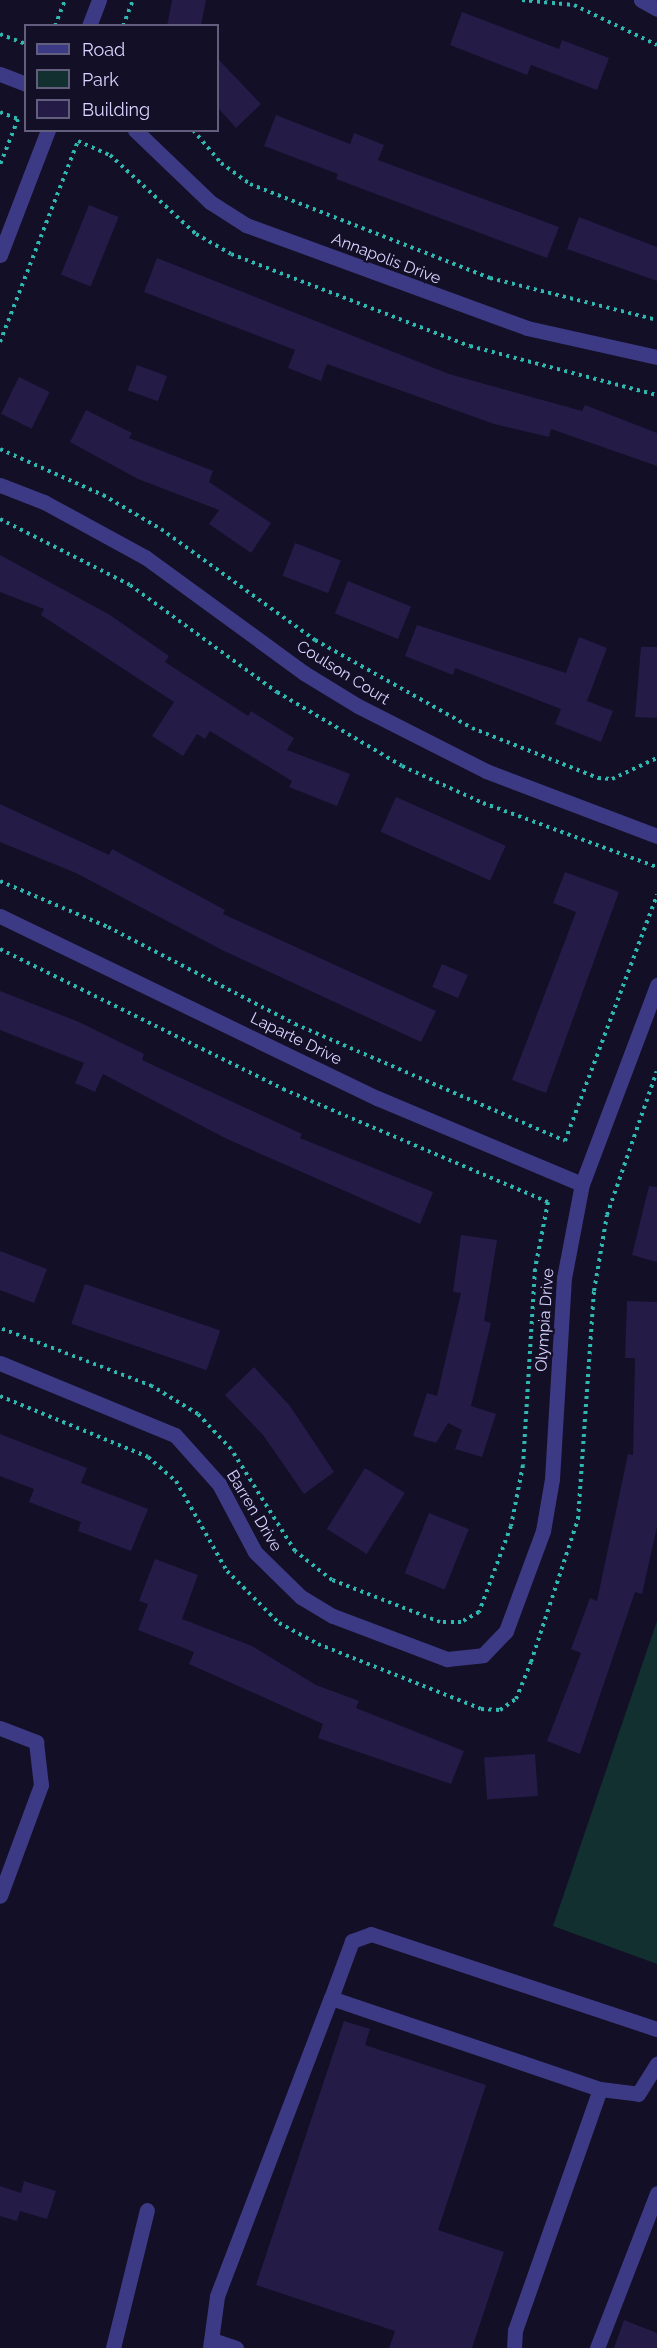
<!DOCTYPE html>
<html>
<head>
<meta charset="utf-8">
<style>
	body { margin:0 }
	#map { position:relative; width:657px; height:2348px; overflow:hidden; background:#130f26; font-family:Raleway,sans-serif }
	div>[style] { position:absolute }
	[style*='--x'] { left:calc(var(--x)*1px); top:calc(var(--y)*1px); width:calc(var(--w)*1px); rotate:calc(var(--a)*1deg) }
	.green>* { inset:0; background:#12302f }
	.building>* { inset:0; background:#241b47; transform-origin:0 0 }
	.path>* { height:4px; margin-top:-2px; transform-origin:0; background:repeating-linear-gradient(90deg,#2fb8b0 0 3px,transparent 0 7.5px) }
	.lane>* { height:15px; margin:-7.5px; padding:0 7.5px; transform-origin:7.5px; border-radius:7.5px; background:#3d3a85 }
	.street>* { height:15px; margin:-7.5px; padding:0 7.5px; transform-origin:7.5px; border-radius:7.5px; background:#3d3a85 }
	span { translate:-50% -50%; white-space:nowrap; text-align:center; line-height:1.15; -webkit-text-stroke:4.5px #130f26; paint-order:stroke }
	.street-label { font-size:16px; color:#d9d4ff }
	.legend { position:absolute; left:24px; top:24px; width:195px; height:108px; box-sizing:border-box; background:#130f26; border:2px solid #625e7d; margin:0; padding:8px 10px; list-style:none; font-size:18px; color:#d9d4ff }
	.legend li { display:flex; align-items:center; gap:12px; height:30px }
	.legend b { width:30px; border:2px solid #625e7d }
</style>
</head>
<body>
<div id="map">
	<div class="green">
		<div style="clip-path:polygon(657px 1621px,657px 1964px,553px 1926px)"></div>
	</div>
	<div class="building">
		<div style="clip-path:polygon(172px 0,206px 0,201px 26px,167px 26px)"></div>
		<div style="clip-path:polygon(462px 12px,559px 49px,562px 40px,609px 58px,597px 90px,531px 65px,527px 75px,450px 45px)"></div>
		<div style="clip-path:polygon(218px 59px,261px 104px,236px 128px,218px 108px)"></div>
		<div style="clip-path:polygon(276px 115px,350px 144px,354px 133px,384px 145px,378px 160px,559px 227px,547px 258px,336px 179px,338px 174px,264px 146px)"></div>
		<div style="left:89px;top:205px;width:32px;height:75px;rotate:22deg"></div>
		<div style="clip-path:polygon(579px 217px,657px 247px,657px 281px,567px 249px)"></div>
		<div style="clip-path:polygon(157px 258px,449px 374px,582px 411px,585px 405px,657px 433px,657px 466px,551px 429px,549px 437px,494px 424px,327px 364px,321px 381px,288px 368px,295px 350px,144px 292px)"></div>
		<div style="left:137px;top:365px;width:32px;height:27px;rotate:20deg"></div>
		<div style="left:19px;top:377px;width:34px;height:41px;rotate:26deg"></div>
		<div style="clip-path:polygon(86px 410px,132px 433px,129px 438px,213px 471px,209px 482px,271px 523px,251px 553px,209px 524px,219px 510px,138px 479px,70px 442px)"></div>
		<div style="left:295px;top:543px;width:49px;height:35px;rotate:21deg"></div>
		<div style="clip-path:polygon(0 555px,110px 615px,169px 656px,165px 662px,248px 716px,251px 711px,294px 738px,287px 750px,350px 774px,337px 806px,289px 787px,292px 781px,210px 731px,205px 739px,197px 734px,183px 756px,152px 736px,174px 702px,41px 615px,44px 609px,0 592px)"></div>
		<div style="left:348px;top:581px;width:68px;height:35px;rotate:22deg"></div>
		<div style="clip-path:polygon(417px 625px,566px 673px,579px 637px,607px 648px,587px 701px,613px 711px,601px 742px,555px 724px,561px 709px,455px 668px,453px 675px,405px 656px)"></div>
		<div style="clip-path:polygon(641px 647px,657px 647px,657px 718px,635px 717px)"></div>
		<div style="left:396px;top:797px;width:120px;height:38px;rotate:24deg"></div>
		<div style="clip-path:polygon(0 804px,109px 855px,112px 849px,225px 910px,223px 914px,436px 1011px,421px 1042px,224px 951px,76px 873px,0 842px)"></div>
		<div style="clip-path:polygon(565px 872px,619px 892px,546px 1093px,512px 1080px,576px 912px,553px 903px)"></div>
		<div style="left:442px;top:964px;width:28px;height:25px;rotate:23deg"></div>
		<div style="clip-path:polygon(0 991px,79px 1022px,144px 1054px,142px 1060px,302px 1134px,300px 1138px,433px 1192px,420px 1224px,227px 1139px,103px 1074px,95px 1092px,75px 1083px,84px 1063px,0 1030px)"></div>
		<div style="clip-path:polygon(649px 1186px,657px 1187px,657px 1262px,632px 1255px)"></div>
		<div style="clip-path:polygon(461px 1235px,497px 1240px,484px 1321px,491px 1323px,471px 1406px,496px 1414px,482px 1457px,455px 1449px,462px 1430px,448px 1423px,436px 1443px,413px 1436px,427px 1393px,437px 1396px,461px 1293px,453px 1292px)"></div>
		<div style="clip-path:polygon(0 1251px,47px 1269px,34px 1303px,0 1290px)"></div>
		<div style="left:85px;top:1284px;width:143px;height:42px;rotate:19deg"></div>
		<div style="clip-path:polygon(627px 1301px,657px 1302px,657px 1527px,642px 1594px,635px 1592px,580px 1754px,547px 1741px,581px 1653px,571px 1649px,590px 1598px,597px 1601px,628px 1454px,633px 1455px,635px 1358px,625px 1358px)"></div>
		<div style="clip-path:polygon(254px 1367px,290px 1406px,334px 1472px,304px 1494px,263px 1435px,225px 1395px)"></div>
		<div style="clip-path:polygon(0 1434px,87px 1468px,81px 1483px,148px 1509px,131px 1551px,78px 1531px,81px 1522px,29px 1502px,34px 1489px,0 1476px)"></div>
		<div style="left:365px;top:1468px;width:47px;height:72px;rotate:32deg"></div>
		<div style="left:429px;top:1513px;width:43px;height:65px;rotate:22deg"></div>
		<div style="clip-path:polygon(155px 1559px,198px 1575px,182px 1619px,252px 1646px,316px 1685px,359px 1701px,356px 1708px,464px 1751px,451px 1784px,318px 1738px,323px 1724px,189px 1664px,194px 1652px,138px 1630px,148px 1604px,139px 1601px)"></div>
		<div style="left:535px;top:1754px;width:42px;height:51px;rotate:86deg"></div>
		<div style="clip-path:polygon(344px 2021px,370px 2029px,365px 2045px,486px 2085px,438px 2230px,504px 2252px,472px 2348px,389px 2348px,395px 2331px,256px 2285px)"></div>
		<div style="clip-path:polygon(24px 2181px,56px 2191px,47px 2219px,20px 2211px,17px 2221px,0 2216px,0 2186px,21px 2193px)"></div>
		<div style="clip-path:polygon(624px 2320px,657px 2333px,657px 2348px,614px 2348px)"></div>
	</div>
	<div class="path">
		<div style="--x:522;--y:0;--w:52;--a:5.5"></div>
		<div style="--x:574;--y:5;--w:92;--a:25.7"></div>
		<div style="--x:55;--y:26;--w:28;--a:-69"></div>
		<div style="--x:123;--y:26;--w:28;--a:-69"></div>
		<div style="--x:0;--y:34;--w:28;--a:21"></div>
		<div style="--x:0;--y:112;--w:19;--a:21"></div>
		<div style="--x:18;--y:119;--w:49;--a:111.4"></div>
		<div style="--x:193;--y:130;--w:43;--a:49.7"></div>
		<div style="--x:221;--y:163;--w:36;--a:36"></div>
		<div style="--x:250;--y:184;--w:258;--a:21.4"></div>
		<div style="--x:490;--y:278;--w:172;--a:14.1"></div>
		<div style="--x:0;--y:342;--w:216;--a:-68.8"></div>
		<div style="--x:78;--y:141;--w:35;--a:24"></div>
		<div style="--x:110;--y:155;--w:117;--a:42.6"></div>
		<div style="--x:196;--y:234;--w:40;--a:29.7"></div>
		<div style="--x:231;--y:254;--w:256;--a:21.1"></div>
		<div style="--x:470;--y:346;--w:193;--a:14.7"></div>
		<div style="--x:0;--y:449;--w:113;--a:24.1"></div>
		<div style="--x:103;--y:495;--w:67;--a:30.4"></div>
		<div style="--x:161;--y:529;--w:190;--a:35.8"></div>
		<div style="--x:315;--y:640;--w:180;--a:29.3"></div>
		<div style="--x:472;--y:728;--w:136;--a:21.6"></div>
		<div style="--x:598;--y:778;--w:14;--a:4"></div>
		<div style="--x:612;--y:779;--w:50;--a:-25"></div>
		<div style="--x:0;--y:519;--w:146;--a:26.9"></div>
		<div style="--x:130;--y:585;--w:182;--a:36.1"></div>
		<div style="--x:277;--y:692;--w:145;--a:30.6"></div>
		<div style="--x:402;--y:766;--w:89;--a:24.6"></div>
		<div style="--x:483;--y:803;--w:185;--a:20.2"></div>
		<div style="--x:0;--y:881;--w:117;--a:23.1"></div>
		<div style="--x:108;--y:927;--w:211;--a:27.4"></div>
		<div style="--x:295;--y:1024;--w:294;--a:23.4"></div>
		<div style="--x:565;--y:1141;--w:263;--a:-69.5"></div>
		<div style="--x:0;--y:949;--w:316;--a:26.3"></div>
		<div style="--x:283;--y:1089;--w:288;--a:23.1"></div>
		<div style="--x:548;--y:1202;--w:68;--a:101"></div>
		<div style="--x:535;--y:1269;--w:196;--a:93.5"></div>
		<div style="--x:523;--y:1465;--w:62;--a:101.1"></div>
		<div style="--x:511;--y:1526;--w:92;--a:110.4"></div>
		<div style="--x:479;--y:1612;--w:21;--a:151"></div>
		<div style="--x:461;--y:1622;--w:21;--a:180"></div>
		<div style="--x:440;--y:1622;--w:116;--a:-158.7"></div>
		<div style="--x:332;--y:1580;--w:47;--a:-141.9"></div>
		<div style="--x:295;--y:1551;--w:120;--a:-122.1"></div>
		<div style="--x:231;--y:1449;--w:48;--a:-133.3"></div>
		<div style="--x:198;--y:1414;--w:54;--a:-148.7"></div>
		<div style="--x:152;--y:1386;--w:163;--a:-159.1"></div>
		<div style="--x:0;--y:1396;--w:160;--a:22.4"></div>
		<div style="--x:148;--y:1457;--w:37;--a:41"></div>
		<div style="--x:176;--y:1481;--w:103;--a:60.5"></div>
		<div style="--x:227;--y:1571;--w:74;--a:45"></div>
		<div style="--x:279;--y:1623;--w:44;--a:28.3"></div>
		<div style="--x:318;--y:1644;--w:175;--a:21.7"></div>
		<div style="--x:481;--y:1709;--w:19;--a:3"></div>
		<div style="--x:500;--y:1710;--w:19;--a:-35"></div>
		<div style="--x:516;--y:1699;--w:40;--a:-68"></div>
		<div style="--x:531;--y:1662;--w:151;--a:-71.8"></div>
		<div style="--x:578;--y:1519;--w:229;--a:-86"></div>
		<div style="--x:594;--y:1291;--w:77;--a:-80.3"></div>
		<div style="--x:607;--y:1215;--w:152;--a:-70.9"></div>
	</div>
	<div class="lane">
		<div style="--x:0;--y:1728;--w:39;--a:21"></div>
		<div style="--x:36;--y:1742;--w:43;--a:83.4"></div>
		<div style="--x:41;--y:1785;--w:118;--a:110.3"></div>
		<div style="--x:331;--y:1998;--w:61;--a:-69.8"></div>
		<div style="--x:352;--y:1941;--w:20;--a:-20"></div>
		<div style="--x:371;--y:1934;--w:301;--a:18.4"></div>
		<div style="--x:600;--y:2089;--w:38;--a:7"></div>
		<div style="--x:638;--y:2094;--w:36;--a:-58"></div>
		<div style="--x:215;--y:2341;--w:22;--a:18"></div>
		<div style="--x:113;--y:2348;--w:142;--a:-76.2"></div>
		<div style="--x:210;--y:2348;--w:52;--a:-82.3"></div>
		<div style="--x:217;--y:2296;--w:319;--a:-69.1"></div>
		<div style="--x:331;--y:1998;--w:284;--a:18.7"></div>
		<div style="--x:600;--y:2089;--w:256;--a:109.4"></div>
		<div style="--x:515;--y:2330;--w:18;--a:93"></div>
		<div style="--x:597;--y:2348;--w:166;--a:-68.8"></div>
	</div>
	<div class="street">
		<div style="--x:641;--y:0;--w:18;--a:29"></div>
		<div style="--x:89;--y:26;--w:28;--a:-69"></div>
		<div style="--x:0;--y:74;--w:28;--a:21"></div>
		<div style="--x:135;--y:130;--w:104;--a:43.8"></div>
		<div style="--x:210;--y:202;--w:43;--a:32.6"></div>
		<div style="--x:246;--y:225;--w:299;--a:20.1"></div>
		<div style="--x:527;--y:328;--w:133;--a:12.6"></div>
		<div style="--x:0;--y:255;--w:134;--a:-69"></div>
		<div style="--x:0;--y:485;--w:47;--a:21.1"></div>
		<div style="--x:44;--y:502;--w:115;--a:28.6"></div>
		<div style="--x:145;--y:557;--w:197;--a:36.1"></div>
		<div style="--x:304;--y:673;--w:63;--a:31.4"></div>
		<div style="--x:358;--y:706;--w:144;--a:26.9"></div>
		<div style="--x:486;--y:771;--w:183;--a:20.8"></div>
		<div style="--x:0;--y:916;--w:419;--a:25.8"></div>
		<div style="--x:377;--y:1098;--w:222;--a:22.8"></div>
		<div style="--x:0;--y:1363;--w:189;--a:22.4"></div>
		<div style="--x:175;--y:1435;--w:66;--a:48.1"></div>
		<div style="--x:219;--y:1484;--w:77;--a:62.1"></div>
		<div style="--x:255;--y:1552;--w:64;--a:44.4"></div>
		<div style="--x:301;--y:1597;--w:37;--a:31"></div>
		<div style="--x:333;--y:1616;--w:122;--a:20.7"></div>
		<div style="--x:447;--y:1659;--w:36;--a:-6"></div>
		<div style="--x:483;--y:1655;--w:33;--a:-46"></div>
		<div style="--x:506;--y:1631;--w:107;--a:-69.7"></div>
		<div style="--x:543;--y:1531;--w:53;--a:-80.2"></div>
		<div style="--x:552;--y:1479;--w:201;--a:-86.6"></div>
		<div style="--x:564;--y:1278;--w:96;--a:-79.2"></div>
		<div style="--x:582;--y:1184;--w:213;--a:-69.3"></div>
	</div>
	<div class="street-label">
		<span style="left:386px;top:259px;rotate:21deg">Annapolis Drive</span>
		<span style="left:343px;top:673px;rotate:32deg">Coulson Court</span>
		<span style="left:296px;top:1039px;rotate:26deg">Laparte Drive</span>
		<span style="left:545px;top:1320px;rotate:-86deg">Olympia Drive</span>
		<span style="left:254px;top:1511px;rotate:59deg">Barren Drive</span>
	</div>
	<ul class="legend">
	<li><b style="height:8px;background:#3d3a85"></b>Road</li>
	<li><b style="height:16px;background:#12302f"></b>Park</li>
	<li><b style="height:16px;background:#241b47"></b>Building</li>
	</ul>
</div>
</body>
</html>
